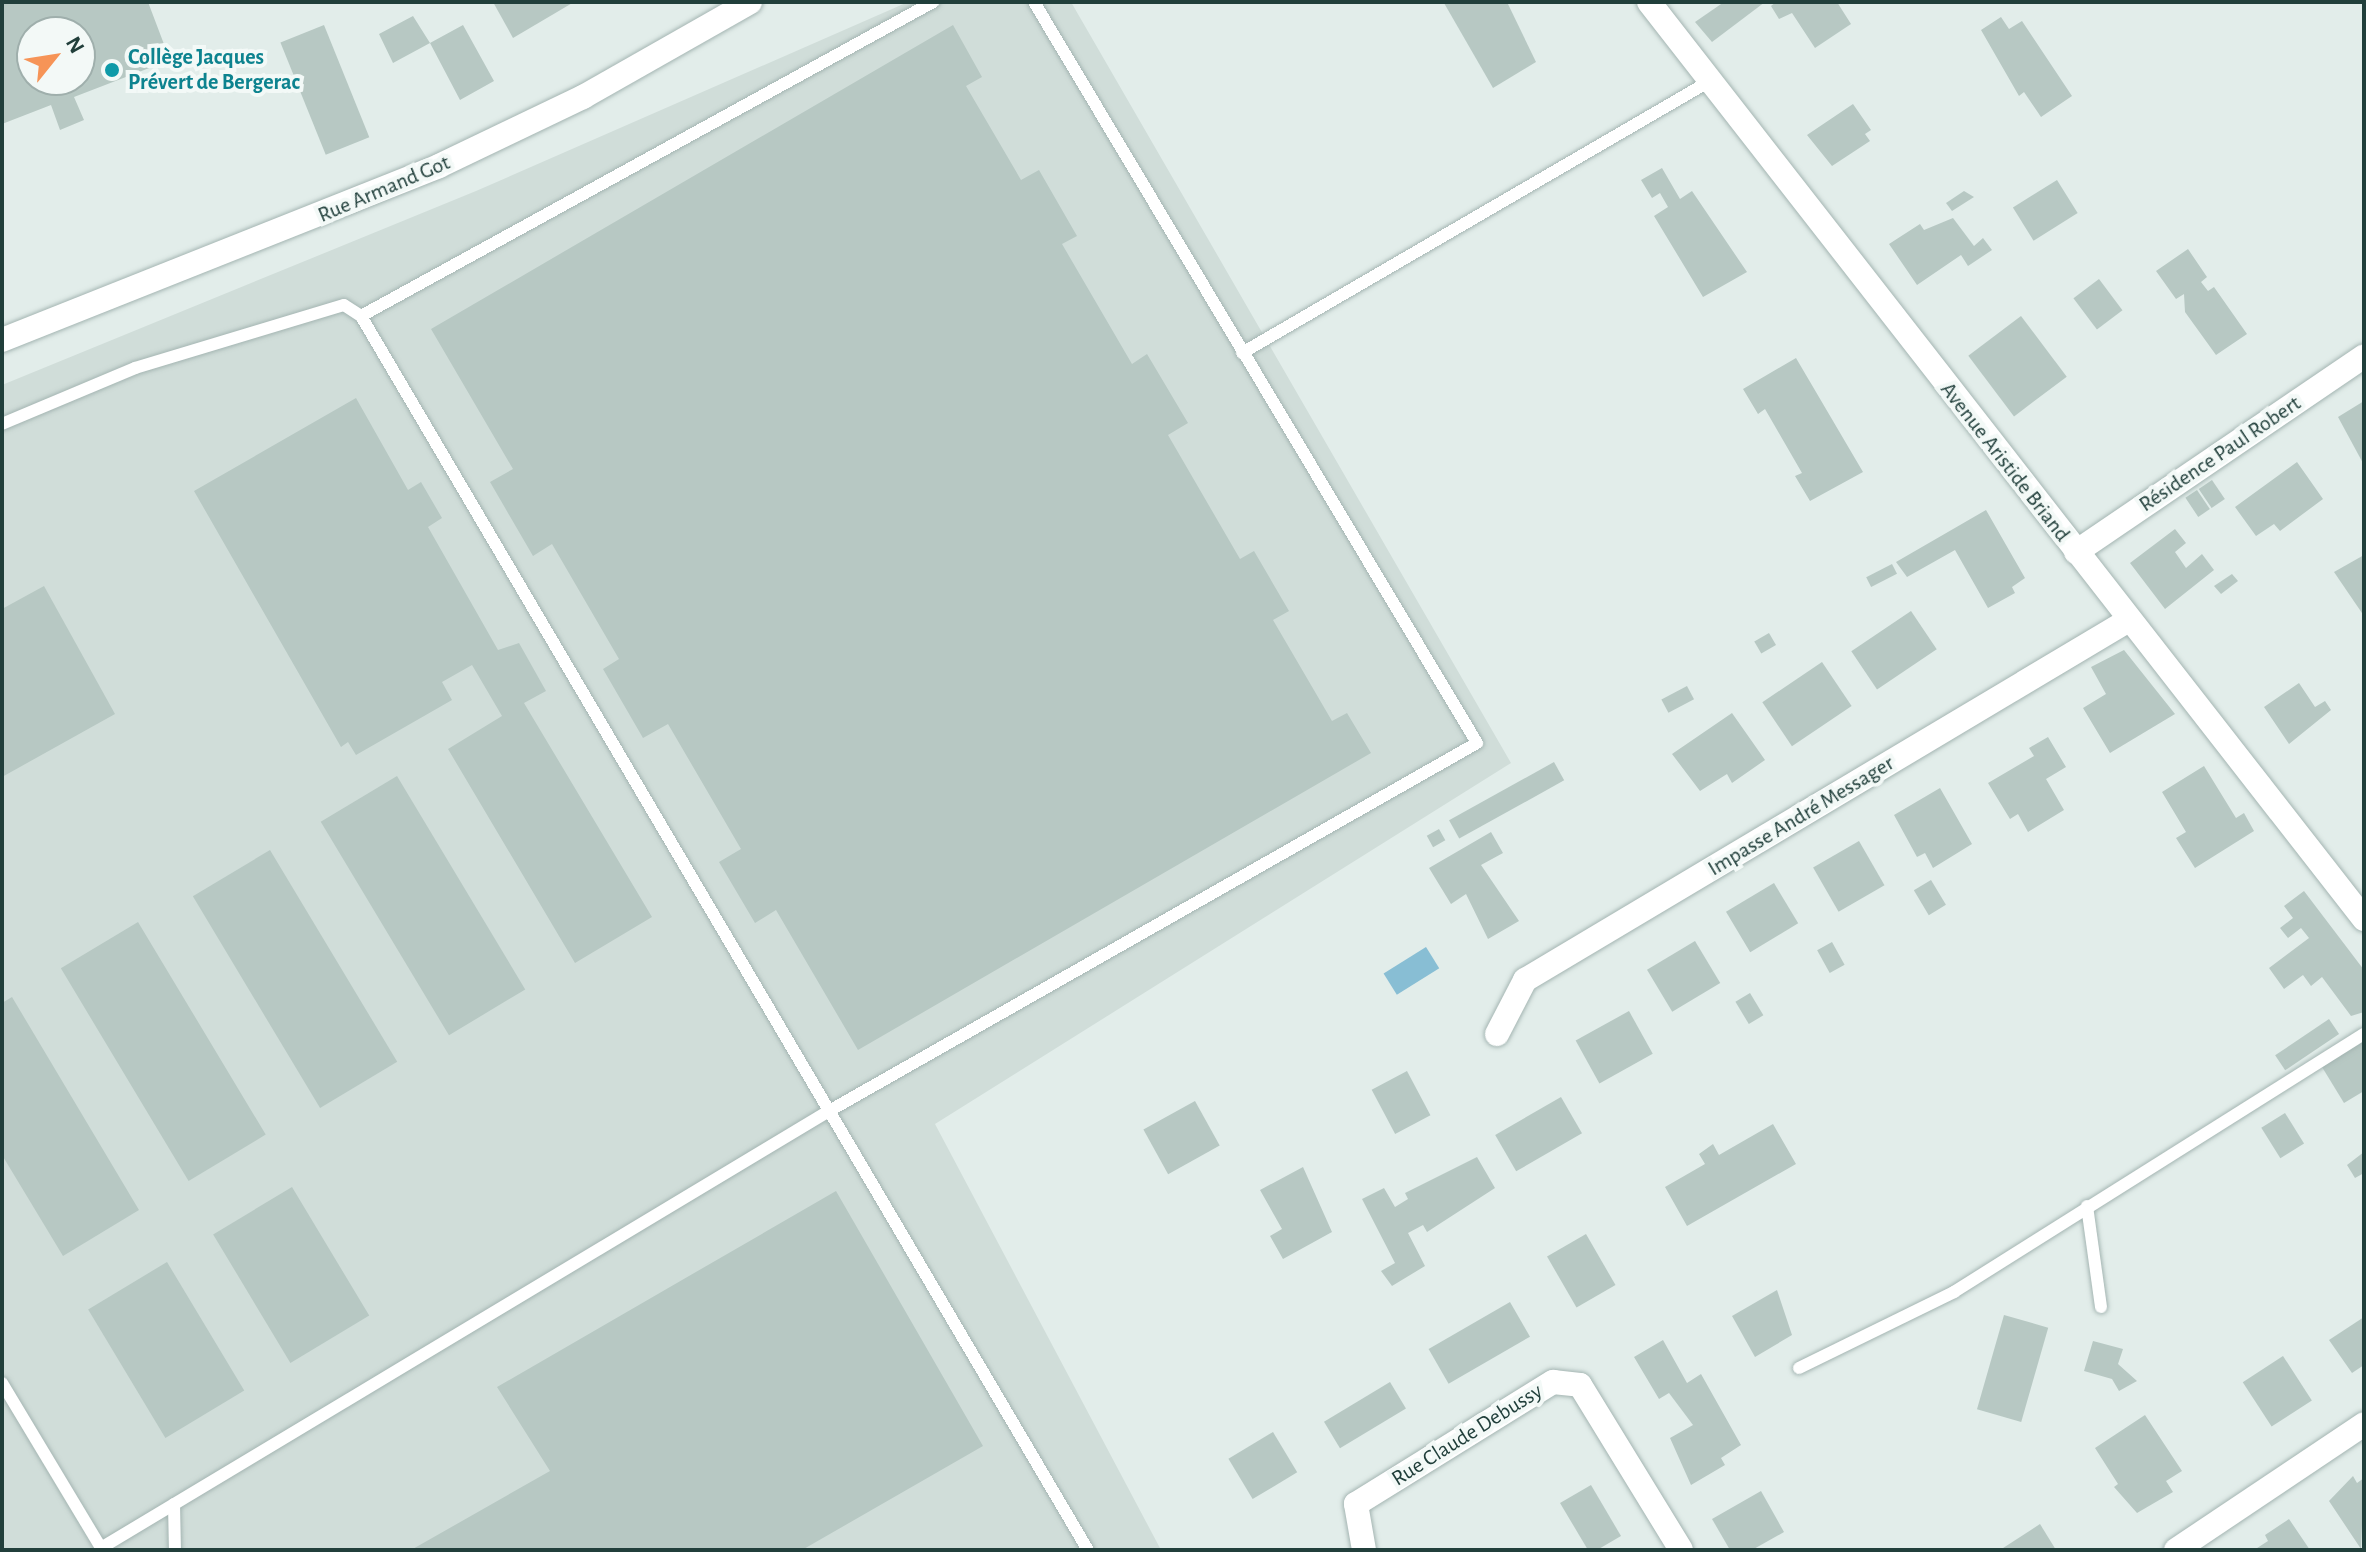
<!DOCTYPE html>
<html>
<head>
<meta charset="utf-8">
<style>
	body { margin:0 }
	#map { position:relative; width:2366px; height:1552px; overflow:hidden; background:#e2edea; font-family:"Alegreya Sans",sans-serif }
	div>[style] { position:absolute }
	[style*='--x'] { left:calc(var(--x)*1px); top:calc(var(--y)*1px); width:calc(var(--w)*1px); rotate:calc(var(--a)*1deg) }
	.built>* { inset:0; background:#d0ddd9 }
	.water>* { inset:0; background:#88bed4; transform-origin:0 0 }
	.building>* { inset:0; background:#b7c8c3; transform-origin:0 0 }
	.roads { filter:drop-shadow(0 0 2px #a4b5b2) drop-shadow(0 0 2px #a4b5b2) }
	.service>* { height:12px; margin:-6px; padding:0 6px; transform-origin:6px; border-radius:6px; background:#fff }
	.minor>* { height:24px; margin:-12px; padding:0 12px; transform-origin:12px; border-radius:12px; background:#fff }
	.secondary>* { height:24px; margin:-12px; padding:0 12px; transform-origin:12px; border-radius:12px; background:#fff }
	.dots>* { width:22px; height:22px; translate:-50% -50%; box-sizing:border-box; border:4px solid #f3f9f7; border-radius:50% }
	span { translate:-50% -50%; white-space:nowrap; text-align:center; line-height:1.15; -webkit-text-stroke:8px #f3f9f7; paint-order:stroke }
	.culture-label { font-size:22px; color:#0d838f; font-weight:700 }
	.left { translate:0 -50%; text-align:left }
	.street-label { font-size:22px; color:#213f3b }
	.frame { position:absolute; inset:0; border:4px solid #213f3b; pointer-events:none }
	.north { position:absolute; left:16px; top:16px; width:80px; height:80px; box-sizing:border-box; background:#f3f9f7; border:2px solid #9fafac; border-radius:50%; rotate:60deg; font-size:22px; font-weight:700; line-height:32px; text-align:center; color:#213f3b }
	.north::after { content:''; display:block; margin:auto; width:28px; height:36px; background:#f69457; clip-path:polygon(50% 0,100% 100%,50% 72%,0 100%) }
</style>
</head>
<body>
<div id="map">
	<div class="built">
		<div style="clip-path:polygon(908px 2px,1071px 2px,1511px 763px,935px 1124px,1161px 1550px,2px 1550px,2px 385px,476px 191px)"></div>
	</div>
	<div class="water">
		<div style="left:1426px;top:947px;width:25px;height:50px;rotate:58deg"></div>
	</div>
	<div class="building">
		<div style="clip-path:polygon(evenodd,2px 2px,148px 2px,170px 60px,74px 97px,84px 120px,60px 130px,51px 105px,2px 124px,2px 2px,32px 32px,80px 32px,80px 80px,32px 80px,32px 32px)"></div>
		<div style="clip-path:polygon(493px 2px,574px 2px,513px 38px)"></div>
		<div style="clip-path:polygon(1507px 2px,1536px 62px,1493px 88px,1444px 3px)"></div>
		<div style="clip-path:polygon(1724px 2px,1765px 2px,1712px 42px,1695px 22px)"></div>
		<div style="clip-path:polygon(1776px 2px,1837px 2px,1851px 24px,1815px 48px,1792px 13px,1779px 19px,1771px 6px)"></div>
		<div style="clip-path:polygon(413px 16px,430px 43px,463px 25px,494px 81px,460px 100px,430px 43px,393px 63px,379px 34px)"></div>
		<div style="clip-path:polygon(2001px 17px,2009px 29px,2022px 21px,2072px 96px,2041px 117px,2024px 92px,2019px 96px,1981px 30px)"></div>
		<div style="left:324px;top:25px;width:121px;height:47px;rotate:68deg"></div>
		<div style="clip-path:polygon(953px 25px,982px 77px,966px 86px,1021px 180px,1039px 170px,1077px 236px,1062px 244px,1132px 364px,1147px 354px,1188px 423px,1168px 435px,1240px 559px,1254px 551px,1289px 611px,1273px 620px,1332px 721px,1347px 713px,1371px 753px,858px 1050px,776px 910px,755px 923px,719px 862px,741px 849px,668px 724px,643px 738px,603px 669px,619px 659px,552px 544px,533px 556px,490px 482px,513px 469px,431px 329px)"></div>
		<div style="clip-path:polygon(1853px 104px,1871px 130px,1865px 134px,1870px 141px,1832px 166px,1807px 135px)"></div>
		<div style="clip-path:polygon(1662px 168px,1680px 199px,1692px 191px,1747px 272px,1703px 297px,1654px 216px,1668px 207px,1660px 193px,1652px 198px,1641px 180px)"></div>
		<div style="left:2057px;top:180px;width:39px;height:52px;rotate:58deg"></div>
		<div style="clip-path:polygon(1964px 191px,1974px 197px,1952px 211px,1946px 203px)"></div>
		<div style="clip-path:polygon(1953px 218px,1974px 246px,1983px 238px,1992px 250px,1968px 266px,1961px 255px,1917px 285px,1889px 244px,1920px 224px,1924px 230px)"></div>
		<div style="clip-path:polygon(2188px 249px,2207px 277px,2201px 282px,2208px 291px,2214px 287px,2247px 334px,2216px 355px,2185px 312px,2184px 294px,2176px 299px,2156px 271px)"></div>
		<div style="left:2099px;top:279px;width:39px;height:32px;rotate:53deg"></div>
		<div style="left:2021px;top:316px;width:76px;height:66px;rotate:53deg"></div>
		<div style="clip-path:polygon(1796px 358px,1863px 472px,1810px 501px,1795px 476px,1802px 473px,1765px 409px,1758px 414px,1743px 389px)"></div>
		<div style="clip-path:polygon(356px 398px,408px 490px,421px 482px,442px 518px,428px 527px,498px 650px,519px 643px,546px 691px,524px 703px,652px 917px,575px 963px,448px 749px,502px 716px,472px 665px,442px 682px,452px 700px,356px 755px,348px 742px,341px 747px,194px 491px)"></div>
		<div style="clip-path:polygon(2364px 401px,2364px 465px,2338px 417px)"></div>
		<div style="clip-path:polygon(2297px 462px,2323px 499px,2280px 531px,2274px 524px,2256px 536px,2235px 507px)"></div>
		<div style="left:2212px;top:480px;width:23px;height:16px;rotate:56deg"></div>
		<div style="left:2197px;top:490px;width:23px;height:14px;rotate:56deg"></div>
		<div style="clip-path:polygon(1986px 510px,2025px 578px,2012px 587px,2015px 593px,1988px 608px,1955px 550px,1907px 577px,1896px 562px)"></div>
		<div style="clip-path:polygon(2175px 529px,2186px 543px,2175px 552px,2186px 568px,2202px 554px,2214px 570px,2165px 609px,2130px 563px)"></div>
		<div style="clip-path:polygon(2364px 555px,2364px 616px,2334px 572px)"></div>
		<div style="left:1892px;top:564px;width:11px;height:29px;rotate:63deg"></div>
		<div style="clip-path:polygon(2232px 574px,2238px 581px,2221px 594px,2214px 586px)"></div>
		<div style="clip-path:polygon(44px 586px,115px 714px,2px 777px,2px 609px)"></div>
		<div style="left:1911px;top:611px;width:46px;height:72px;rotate:56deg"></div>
		<div style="left:1769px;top:633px;width:14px;height:17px;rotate:60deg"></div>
		<div style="clip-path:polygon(2124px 650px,2175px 714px,2110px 753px,2083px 708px,2106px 694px,2091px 667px)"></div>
		<div style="left:1822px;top:662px;width:53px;height:72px;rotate:56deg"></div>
		<div style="clip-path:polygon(2299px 683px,2315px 707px,2325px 701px,2331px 710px,2289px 744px,2264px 707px)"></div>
		<div style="left:1687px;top:686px;width:15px;height:29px;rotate:62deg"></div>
		<div style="clip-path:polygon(1732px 713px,1765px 760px,1732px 783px,1727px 774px,1700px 791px,1672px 754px)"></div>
		<div style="clip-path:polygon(2048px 737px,2066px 767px,2046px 779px,2064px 810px,2028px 832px,2018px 814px,2010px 819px,1988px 783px,2034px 756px,2029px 748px)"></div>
		<div style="left:1554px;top:762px;width:21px;height:120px;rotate:61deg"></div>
		<div style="clip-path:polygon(2204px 766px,2236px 818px,2244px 813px,2254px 831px,2195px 868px,2176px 838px,2186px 832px,2162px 792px)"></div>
		<div style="left:397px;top:776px;width:249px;height:89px;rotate:59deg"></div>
		<div style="clip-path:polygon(1940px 788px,1972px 844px,1933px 868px,1925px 853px,1917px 857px,1894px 815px)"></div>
		<div style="left:1439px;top:829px;width:13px;height:14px;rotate:61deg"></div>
		<div style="clip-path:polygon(1491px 832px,1503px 853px,1481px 865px,1519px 921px,1488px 939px,1466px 894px,1451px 904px,1429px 868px)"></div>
		<div style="left:1859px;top:841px;width:51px;height:53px;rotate:60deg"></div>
		<div style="left:270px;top:850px;width:247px;height:90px;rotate:59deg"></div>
		<div style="left:1931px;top:880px;width:29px;height:20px;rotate:59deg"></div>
		<div style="left:1774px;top:883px;width:47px;height:56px;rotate:59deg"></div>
		<div style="clip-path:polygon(2304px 891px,2364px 970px,2364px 1012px,2351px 1016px,2322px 977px,2311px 986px,2303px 975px,2284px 989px,2269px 968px,2309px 938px,2301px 928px,2288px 938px,2280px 928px,2293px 918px,2284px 906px)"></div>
		<div style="left:138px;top:922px;width:248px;height:90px;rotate:59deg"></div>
		<div style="left:1695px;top:941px;width:49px;height:56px;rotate:59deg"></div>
		<div style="left:1832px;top:942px;width:26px;height:17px;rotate:61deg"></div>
		<div style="left:1750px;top:993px;width:26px;height:17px;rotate:59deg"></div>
		<div style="clip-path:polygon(12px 997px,139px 1210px,63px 1256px,2px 1155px,2px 1003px)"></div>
		<div style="left:1629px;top:1011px;width:49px;height:61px;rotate:61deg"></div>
		<div style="left:2329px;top:1019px;width:18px;height:65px;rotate:56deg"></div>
		<div style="clip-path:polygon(2364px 1041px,2364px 1091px,2344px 1103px,2322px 1067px)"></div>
		<div style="left:1407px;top:1071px;width:50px;height:40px;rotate:62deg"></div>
		<div style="left:1561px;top:1097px;width:42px;height:76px;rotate:60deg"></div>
		<div style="left:1195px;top:1101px;width:51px;height:59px;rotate:61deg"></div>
		<div style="left:2285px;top:1113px;width:36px;height:28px;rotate:58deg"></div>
		<div style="clip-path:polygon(1773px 1124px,1796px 1164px,1687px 1226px,1665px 1187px,1705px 1164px,1699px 1154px,1713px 1144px,1719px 1155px)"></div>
		<div style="clip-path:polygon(2364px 1152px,2364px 1173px,2355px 1178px,2347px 1165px)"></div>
		<div style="clip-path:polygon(1477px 1157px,1495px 1188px,1427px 1232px,1423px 1225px,1408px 1233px,1425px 1266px,1392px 1286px,1381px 1271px,1395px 1263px,1362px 1199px,1384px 1188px,1395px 1207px,1408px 1199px,1405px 1193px)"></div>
		<div style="clip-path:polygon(1303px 1167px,1332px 1232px,1283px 1259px,1270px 1236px,1282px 1229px,1260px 1190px)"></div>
		<div style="left:292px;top:1187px;width:150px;height:92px;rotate:59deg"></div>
		<div style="clip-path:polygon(836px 1191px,983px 1446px,802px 1550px,411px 1550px,550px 1471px,497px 1387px)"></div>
		<div style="left:1586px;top:1234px;width:59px;height:45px;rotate:60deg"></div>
		<div style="left:167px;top:1262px;width:150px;height:92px;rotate:59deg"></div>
		<div style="clip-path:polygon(1777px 1290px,1792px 1335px,1755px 1357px,1732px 1316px)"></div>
		<div style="left:1510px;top:1302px;width:40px;height:94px;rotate:60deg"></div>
		<div style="left:2004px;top:1315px;width:46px;height:98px;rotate:16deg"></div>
		<div style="clip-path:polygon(2364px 1317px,2364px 1365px,2352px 1373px,2329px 1340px)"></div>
		<div style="clip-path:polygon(1663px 1340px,1687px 1383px,1701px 1374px,1741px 1445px,1721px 1458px,1725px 1465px,1691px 1485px,1670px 1438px,1693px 1425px,1669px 1393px,1659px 1399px,1634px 1357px)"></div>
		<div style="clip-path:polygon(2093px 1341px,2123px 1349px,2118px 1364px,2137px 1381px,2119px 1391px,2112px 1379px,2084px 1371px)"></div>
		<div style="left:2283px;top:1356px;width:53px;height:48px;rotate:57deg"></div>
		<div style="left:1390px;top:1382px;width:31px;height:77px;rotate:59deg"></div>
		<div style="clip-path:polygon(2145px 1415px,2182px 1471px,2166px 1481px,2173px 1492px,2137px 1513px,2114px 1487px,2118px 1484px,2095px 1448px)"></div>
		<div style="left:1273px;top:1432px;width:47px;height:52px;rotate:59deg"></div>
		<div style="clip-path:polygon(2353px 1476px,2357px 1483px,2364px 1478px,2361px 1549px,2329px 1501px)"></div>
		<div style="clip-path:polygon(1591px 1485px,1621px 1536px,1597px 1550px,1588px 1550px,1560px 1503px)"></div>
		<div style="clip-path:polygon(1761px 1491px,1784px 1532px,1752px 1550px,1730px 1550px,1712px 1519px)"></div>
		<div style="clip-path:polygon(2289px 1519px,2310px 1550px,2254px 1550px,2268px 1541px,2265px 1535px)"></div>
		<div style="clip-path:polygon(2040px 1524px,2056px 1550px,2000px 1550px)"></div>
	</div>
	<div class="roads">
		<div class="service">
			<div style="--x:361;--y:316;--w:1432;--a:59.5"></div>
			<div style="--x:1242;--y:353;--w:541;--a:-30.17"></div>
			<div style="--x:2;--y:424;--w:144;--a:-22.8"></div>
			<div style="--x:135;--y:368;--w:218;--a:-16.8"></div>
			<div style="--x:344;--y:305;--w:20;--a:33"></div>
			<div style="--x:361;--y:316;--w:653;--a:-28.76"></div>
			<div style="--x:2087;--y:1206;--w:102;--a:82.1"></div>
			<div style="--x:1799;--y:1368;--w:173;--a:-26.1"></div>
			<div style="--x:1954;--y:1292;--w:484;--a:-32.2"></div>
			<div style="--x:2;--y:1383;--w:192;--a:59"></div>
			<div style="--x:101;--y:1548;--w:849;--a:-30.98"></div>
			<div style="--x:829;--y:1111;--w:745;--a:-29.59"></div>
			<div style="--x:1477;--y:743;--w:863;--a:-120.87"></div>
			<div style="--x:174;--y:1504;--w:46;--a:88.8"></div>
		</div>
		<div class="minor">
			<div style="--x:2;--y:340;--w:470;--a:-21.7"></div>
			<div style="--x:439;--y:166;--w:160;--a:-25.6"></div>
			<div style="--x:583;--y:97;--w:192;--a:-29.6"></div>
			<div style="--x:2076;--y:552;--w:348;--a:-34.2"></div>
			<div style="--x:1497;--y:1034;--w:61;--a:-62.6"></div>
			<div style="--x:1525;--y:980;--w:703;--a:-30.8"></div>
			<div style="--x:1364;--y:1550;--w:47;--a:-99.9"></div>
			<div style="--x:1356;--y:1504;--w:232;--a:-31.8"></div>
			<div style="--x:1553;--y:1382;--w:27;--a:6"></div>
			<div style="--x:1580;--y:1385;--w:193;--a:58.5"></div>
			<div style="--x:2176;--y:1550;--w:226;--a:-33.8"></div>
		</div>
		<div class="secondary">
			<div style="--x:1649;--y:2;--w:1163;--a:52.06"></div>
		</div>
	</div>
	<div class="dots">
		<div style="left:112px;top:70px;background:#0f9aa8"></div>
	</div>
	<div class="culture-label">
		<span class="left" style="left:128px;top:70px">Collège Jacques<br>Prévert de Bergerac</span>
	</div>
	<div class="street-label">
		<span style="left:384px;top:189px;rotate:-23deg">Rue Armand Got</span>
		<span style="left:2220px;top:454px;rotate:-34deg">Résidence Paul Robert</span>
		<span style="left:2005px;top:462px;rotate:52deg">Avenue Aristide Briand</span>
		<span style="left:1801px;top:816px;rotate:-31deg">Impasse André Messager</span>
		<span style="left:1467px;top:1435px;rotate:-32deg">Rue Claude Debussy</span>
	</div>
	<div class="frame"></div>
	<div class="north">N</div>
</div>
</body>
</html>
